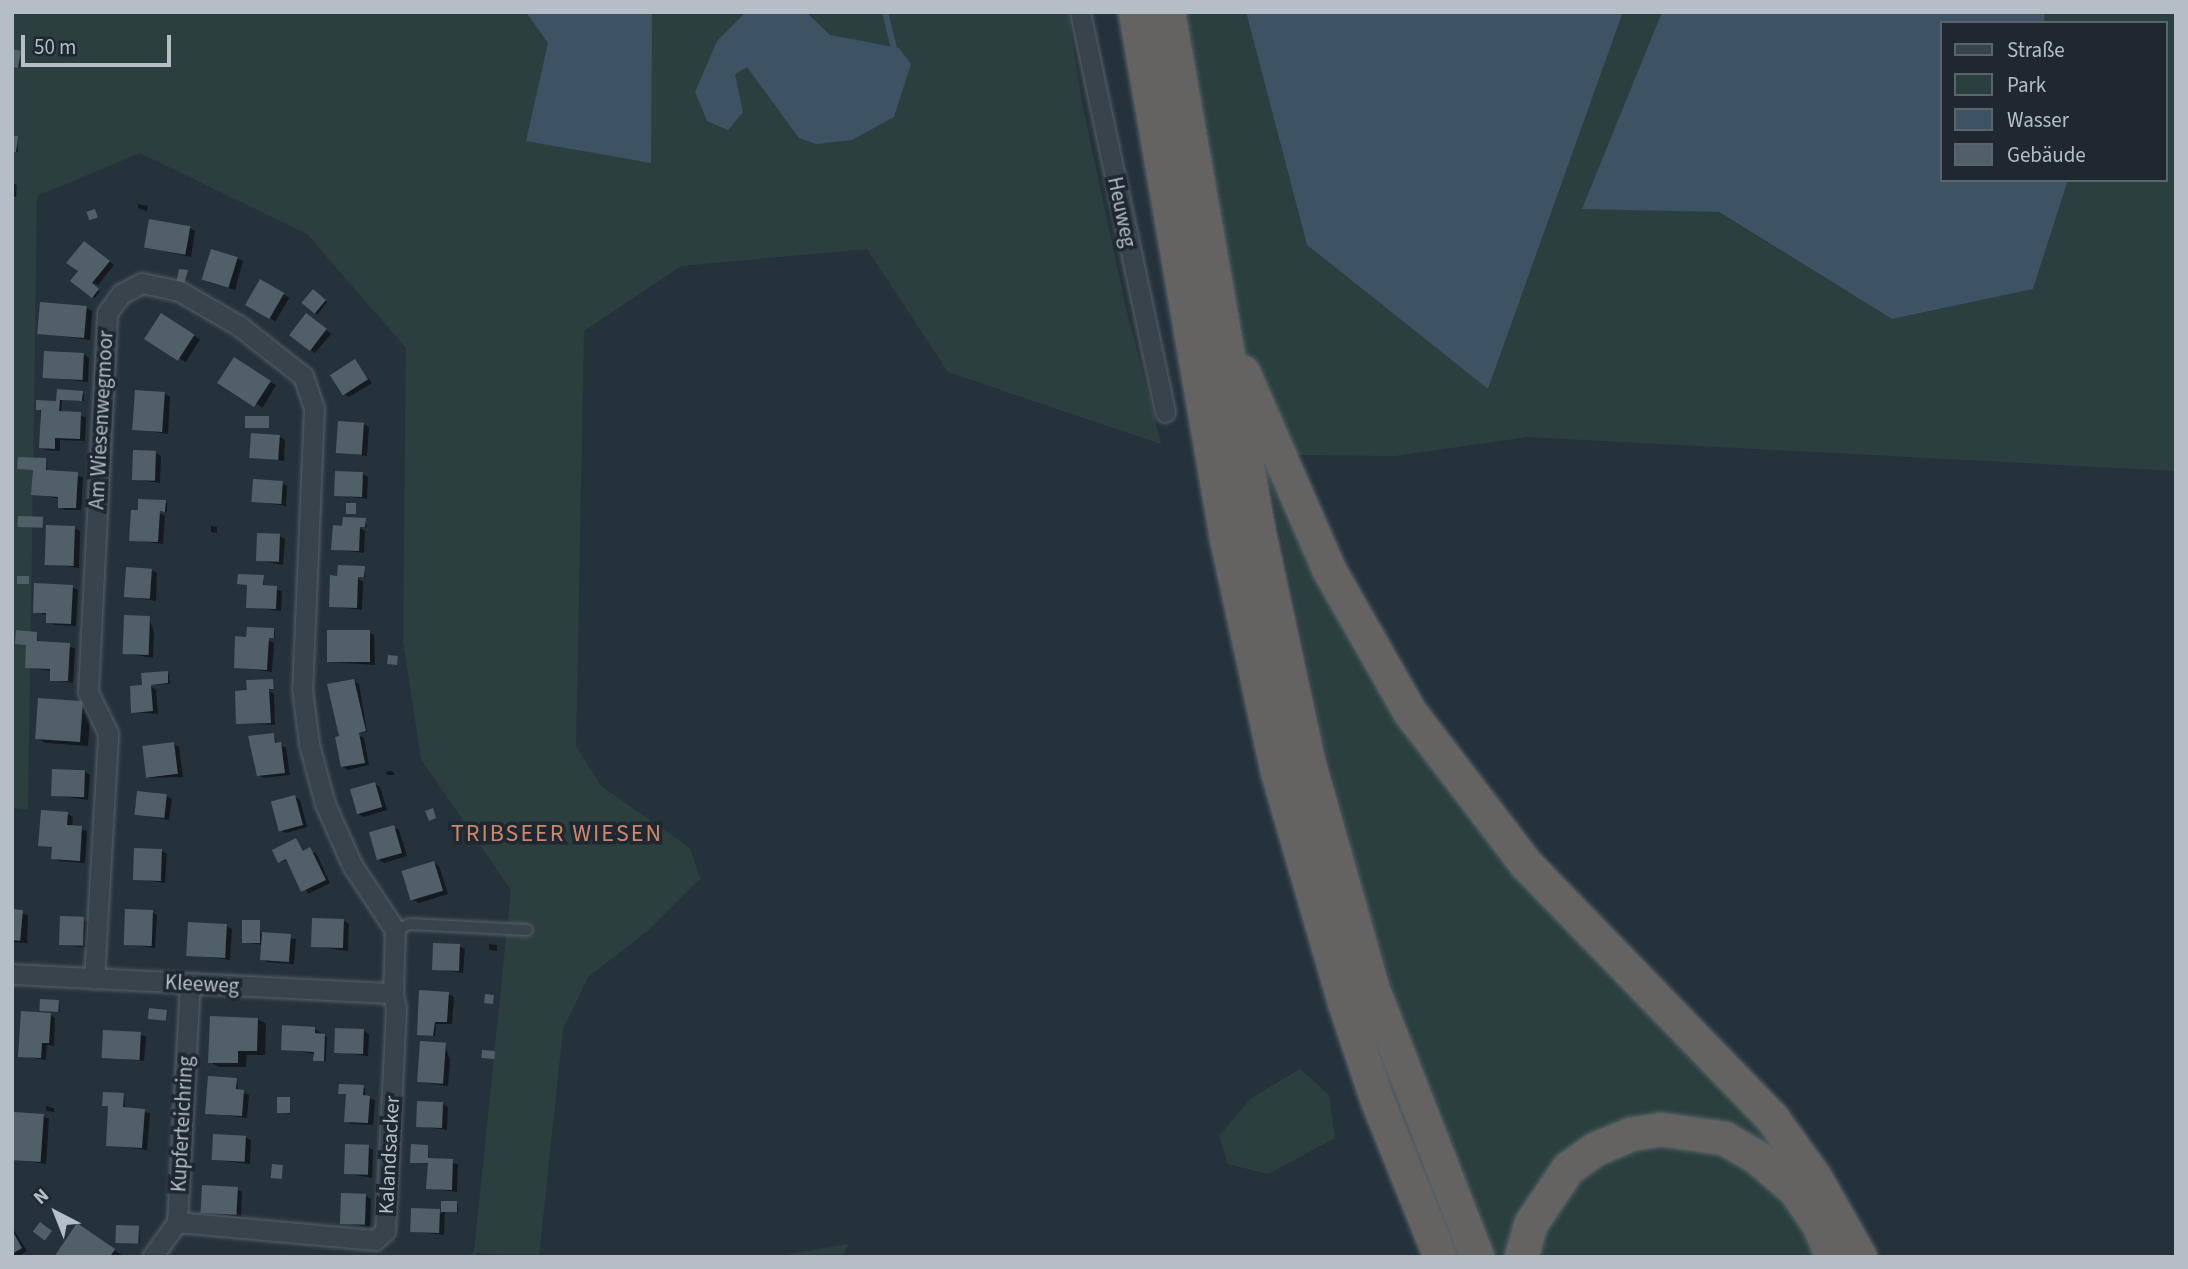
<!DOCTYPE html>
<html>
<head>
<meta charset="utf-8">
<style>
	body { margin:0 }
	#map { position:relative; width:2188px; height:1269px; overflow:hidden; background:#26323b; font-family:"Source Sans 3",sans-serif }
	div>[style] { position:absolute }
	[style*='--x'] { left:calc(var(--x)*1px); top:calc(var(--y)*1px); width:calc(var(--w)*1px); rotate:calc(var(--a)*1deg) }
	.green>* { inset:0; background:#2b403e }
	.water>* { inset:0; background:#3d5262 }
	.shadow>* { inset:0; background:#0007; transform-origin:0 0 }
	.stream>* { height:6px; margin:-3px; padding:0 3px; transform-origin:3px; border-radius:3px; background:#3d5262 }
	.building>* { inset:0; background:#515f69; transform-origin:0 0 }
	.roads { filter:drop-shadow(0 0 2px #586169) drop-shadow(0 0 2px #586169) }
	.service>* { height:10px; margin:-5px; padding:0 5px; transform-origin:5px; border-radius:5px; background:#39434c }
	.minor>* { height:19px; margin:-9.5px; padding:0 9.5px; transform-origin:9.5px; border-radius:9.5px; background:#39434c }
	.trunk>* { height:33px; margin:-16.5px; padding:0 16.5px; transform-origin:16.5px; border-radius:16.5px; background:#646361 }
	span { translate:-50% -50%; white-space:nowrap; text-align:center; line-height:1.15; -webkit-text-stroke:7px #1f2830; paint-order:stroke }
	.street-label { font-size:21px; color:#b5bec7 }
	.quarter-label { font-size:24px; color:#cb886c; letter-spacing:2px }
	.frame { position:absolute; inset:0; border:14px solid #b5bec7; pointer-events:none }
	.legend { position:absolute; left:1940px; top:21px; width:228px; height:161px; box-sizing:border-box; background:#1f2830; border:2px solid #5b646c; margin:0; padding:9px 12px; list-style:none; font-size:21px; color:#b5bec7 }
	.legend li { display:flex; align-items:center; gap:14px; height:35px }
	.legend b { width:35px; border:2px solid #5b646c }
	.north { position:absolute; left:21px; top:1178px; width:70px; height:70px; -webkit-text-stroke:5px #1f2830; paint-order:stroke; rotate:318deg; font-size:19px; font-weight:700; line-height:28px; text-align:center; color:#b5bec7 }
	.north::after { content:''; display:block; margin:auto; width:24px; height:32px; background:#b5bec7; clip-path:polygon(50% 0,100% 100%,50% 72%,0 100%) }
	.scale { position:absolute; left:21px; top:35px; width:150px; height:32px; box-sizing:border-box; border:4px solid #b5bec7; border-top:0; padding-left:9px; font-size:21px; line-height:24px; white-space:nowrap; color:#b5bec7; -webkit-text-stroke:5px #1f2830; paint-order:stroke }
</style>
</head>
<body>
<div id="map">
	<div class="green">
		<div style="clip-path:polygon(12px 12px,1068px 12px,1082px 103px,1125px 304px,1161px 444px,948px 372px,867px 249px,681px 266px,584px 331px,576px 746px,601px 786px,690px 848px,700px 879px,650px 929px,588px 977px,563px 1029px,539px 1257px,476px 1253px,480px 1257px,467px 1257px,474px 1252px,511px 890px,421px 759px,403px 640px,406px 348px,307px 234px,140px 153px,37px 196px,28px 810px,12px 808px)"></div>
		<div style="clip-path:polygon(1168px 12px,1246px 12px,1307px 245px,1488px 389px,1623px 12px,1662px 12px,1583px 208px,1718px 212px,1892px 319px,2033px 289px,2068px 180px,2165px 180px,2165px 23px,2044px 23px,2045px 12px,2176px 12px,2176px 471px,1528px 437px,1395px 456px,1294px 455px,1220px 319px)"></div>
		<div style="clip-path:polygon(1258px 425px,1373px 669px,1794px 1164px,1763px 1148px,1602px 1133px,1511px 1257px,1496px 1257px,1399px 1010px,1366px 901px,1323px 739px)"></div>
		<div style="clip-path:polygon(1300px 1069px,1329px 1095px,1335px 1138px,1268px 1174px,1228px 1164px,1219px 1136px,1250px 1099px)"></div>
		<div style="clip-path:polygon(1687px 1137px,1775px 1181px,1824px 1257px,1529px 1257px,1584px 1162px)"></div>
		<div style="clip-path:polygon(849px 1244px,841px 1257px,772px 1257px)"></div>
	</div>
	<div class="water">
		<div style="clip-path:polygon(526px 12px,652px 12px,651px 163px,526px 141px,548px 43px)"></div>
		<div style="clip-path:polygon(746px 12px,806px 12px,830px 35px,899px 48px,911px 64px,894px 117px,852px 140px,816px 144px,799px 138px,747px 67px,735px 74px,743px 112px,728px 130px,707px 121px,695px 92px,717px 41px)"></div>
		<div style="clip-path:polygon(1246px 12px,1623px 12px,1488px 389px,1307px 245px)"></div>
		<div style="clip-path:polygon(1662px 12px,2045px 12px,2044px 23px,1941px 23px,1941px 180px,2068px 180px,2033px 289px,1892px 319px,1719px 212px,1582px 209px)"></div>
	</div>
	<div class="shadow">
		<div style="clip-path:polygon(20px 52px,20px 68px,12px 67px)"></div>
		<div style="clip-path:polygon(17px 138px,18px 152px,12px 152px)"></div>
		<div style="clip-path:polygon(12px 183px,17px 185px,16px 197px,12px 196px)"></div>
		<div style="clip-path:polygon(138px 204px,148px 206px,147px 211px,138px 208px)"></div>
		<div style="clip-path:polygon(190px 228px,195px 231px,191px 257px,145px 247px)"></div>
		<div style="clip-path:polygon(89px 246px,114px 265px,98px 285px,88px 281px,100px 291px,95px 298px,73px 281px)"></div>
		<div style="clip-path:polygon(237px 258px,243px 261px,235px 290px,209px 282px)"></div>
		<div style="left:261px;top:281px;width:33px;height:27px;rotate:31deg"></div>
		<div style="left:313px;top:291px;width:18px;height:16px;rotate:38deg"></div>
		<div style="clip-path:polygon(87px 308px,92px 311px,90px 340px,39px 333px)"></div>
		<div style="left:161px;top:315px;width:46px;height:27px;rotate:32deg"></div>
		<div style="clip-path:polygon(312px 318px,331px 334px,315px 353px,310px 350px)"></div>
		<div style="clip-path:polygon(84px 354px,89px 358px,88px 382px,45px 377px)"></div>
		<div style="left:234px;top:360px;width:49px;height:26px;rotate:31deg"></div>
		<div style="clip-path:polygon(355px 361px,372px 383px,349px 397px,343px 394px)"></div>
		<div style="clip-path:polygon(58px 391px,84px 394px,84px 401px,62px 400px,61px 413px,86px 417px,85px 441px,60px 440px,60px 451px,46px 450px,41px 447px,40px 410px,58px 403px)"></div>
		<div style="clip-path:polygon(164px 393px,170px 397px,168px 434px,135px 429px)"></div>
		<div style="clip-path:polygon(363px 424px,369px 427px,367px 456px,338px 452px)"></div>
		<div style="clip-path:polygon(280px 437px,285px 440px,284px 461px,251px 457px)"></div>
		<div style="clip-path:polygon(156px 453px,161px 456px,160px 483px,133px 479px)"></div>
		<div style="clip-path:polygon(46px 460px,47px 472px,83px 477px,81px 510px,65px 510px,60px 507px,60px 499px,33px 494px,34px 470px)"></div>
		<div style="clip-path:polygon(363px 474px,368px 477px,367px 499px,336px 495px)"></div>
		<div style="clip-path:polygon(282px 483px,287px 486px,286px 506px,253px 501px)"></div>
		<div style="clip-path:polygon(140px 500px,167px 503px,167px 512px,156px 511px,165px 516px,163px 544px,131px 540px,132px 512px,140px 512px)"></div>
		<div style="clip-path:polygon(365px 520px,367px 527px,356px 526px,365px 531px,364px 553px,333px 549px,349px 528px)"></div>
		<div style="clip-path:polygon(211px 526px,217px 527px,217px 533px,211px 532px)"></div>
		<div style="clip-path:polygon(75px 528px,80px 531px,79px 568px,46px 564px)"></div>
		<div style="clip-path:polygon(279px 536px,285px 539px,283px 565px,257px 560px)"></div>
		<div style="clip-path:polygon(364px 568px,366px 577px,354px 576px,363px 582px,362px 610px,330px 606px,339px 577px)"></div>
		<div style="clip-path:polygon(152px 570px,157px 573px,156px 601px,127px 596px)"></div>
		<div style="clip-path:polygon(263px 577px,265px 587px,282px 591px,281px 611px,247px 607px,248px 585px,239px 583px)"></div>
		<div style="clip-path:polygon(72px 587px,78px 590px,76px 626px,53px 625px,47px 615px,35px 612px)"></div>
		<div style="clip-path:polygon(149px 618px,154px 632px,153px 658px,124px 653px)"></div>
		<div style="clip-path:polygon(248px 629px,275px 631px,275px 638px,265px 638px,274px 643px,272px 672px,235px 667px,237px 638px,248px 638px)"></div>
		<div style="clip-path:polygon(369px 632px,374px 635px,375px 665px,329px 662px)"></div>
		<div style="clip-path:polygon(37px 633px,38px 643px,75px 648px,73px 683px,52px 680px,52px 671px,26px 667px,28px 643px,17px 643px)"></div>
		<div style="clip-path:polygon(169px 674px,170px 684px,149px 685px,156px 690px,158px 714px,133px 712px,131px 688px,147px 687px,143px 675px)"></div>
		<div style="clip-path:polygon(273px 681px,275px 689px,267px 690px,274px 694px,275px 725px,238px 723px,248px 692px)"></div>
		<div style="clip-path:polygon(353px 681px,359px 684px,367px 732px,357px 734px,364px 738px,369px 765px,348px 770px,342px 766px)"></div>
		<div style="clip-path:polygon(82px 703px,91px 708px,88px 746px,46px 743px,37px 738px)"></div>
		<div style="clip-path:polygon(274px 734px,277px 745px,286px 747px,290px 775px,264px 778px,259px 775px)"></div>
		<div style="clip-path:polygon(174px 744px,179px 747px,183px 777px,148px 778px)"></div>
		<div style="clip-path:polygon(392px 771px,395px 775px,387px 775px,386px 772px)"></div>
		<div style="clip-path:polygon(85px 772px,90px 775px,88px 800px,52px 795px)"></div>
		<div style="clip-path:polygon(375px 784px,380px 787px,387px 810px,364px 817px,358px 814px)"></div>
		<div style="clip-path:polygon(166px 796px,172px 799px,169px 820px,137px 814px)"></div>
		<div style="clip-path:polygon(295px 797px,300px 800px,307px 827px,286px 833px,280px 830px)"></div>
		<div style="clip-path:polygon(68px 814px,73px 817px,72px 827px,87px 831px,85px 863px,59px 861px,53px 858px,54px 848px,40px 845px)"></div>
		<div style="clip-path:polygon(393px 827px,399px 830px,407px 856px,384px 863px,378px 859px)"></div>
		<div style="clip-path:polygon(296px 840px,304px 852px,316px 853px,330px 883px,308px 894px,288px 860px,280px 862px)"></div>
		<div style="clip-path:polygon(162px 851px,167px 854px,165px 883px,134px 879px)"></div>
		<div style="clip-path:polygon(434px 863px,439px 866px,448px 894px,419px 903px,413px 900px)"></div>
		<div style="clip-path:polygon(12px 911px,28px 915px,27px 943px,12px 942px)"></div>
		<div style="clip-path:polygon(152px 912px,157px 915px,155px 948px,125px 944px)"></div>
		<div style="clip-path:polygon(83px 919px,88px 922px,87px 948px,60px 944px)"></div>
		<div style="clip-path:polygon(344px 921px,349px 924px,348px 951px,313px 946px)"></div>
		<div style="clip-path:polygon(259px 922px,261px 934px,296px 939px,294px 964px,267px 962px,262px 959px,263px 945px,243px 942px)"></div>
		<div style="clip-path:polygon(226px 926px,232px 929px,230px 960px,188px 955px)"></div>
		<div style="clip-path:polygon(489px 944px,497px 945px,497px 951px,489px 950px)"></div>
		<div style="clip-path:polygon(459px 946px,465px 949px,463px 973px,433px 969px)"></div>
		<div style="clip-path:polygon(449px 994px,454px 997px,452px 1024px,436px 1024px,435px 1036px,420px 1035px)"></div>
		<div style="clip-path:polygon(59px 1002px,60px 1012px,44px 1011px,55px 1018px,54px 1046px,47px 1045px,46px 1060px,20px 1056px,49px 1014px,41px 1010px)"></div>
		<div style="clip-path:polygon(258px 1019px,266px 1024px,265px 1055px,247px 1055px,246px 1067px,219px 1067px,210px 1062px)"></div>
		<div style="clip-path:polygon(315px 1029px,327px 1037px,326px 1061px,317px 1061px,315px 1054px,283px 1049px)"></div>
		<div style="clip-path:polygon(364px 1031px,369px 1034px,368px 1056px,335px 1052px)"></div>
		<div style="clip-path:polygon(140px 1034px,146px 1037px,144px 1061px,104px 1057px)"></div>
		<div style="clip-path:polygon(445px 1045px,450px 1060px,448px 1086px,419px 1082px)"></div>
		<div style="clip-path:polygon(12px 1066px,14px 1067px,13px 1088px,12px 1088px)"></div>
		<div style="clip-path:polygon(237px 1080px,238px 1091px,249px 1095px,247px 1118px,207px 1113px)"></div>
		<div style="clip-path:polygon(365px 1088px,365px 1097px,375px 1100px,373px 1125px,351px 1124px,346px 1121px,348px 1094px,340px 1093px)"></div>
		<div style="clip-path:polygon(124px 1095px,125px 1109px,150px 1113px,147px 1150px,108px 1145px,110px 1106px,104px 1105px)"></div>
		<div style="clip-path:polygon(289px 1099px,290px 1114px,278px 1112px)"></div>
		<div style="clip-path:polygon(443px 1104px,448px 1107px,447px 1130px,417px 1126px)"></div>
		<div style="clip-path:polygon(46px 1106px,54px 1108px,54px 1112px,46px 1111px)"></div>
		<div style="clip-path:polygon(43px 1116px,49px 1119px,46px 1164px,13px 1159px)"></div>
		<div style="clip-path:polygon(245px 1137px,251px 1140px,250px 1164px,214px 1160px)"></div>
		<div style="clip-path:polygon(368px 1147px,373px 1150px,372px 1178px,345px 1173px)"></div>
		<div style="clip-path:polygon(428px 1147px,429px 1160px,458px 1164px,457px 1192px,428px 1188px,429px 1164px,412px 1162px)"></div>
		<div style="clip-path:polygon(237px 1189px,242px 1192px,241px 1217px,202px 1212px)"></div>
		<div style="clip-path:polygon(366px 1196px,371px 1199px,370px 1227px,341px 1223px)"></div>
		<div style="clip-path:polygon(443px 1202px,458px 1204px,458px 1212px,445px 1212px,444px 1235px,412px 1231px,443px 1212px)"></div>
		<div style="clip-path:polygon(12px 1227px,27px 1251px,18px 1257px,12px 1257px)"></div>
		<div style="clip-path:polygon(139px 1228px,140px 1244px,119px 1243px)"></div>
		<div style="clip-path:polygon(86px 1231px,122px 1255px,121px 1257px,56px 1257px)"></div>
	</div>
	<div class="stream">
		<div style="--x:885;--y:12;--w:36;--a:76"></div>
	</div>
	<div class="building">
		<div style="clip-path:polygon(12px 49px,21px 51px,18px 68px,12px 67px)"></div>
		<div style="clip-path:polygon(12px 136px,18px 136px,16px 152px,12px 152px)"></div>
		<div style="left:95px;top:209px;width:9px;height:9px;rotate:72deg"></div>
		<div style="left:149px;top:219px;width:42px;height:29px;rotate:10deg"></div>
		<div style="clip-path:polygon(84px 241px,110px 261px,92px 283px,99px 289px,92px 298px,70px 281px,78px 271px,66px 263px)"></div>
		<div style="left:211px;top:249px;width:28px;height:32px;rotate:17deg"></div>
		<div style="clip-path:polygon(179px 269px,188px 270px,184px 285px,176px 283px)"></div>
		<div style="left:260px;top:279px;width:28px;height:30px;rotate:30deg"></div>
		<div style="left:313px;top:289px;width:17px;height:18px;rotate:40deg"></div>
		<div style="left:40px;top:302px;width:47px;height:32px;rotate:5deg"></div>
		<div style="left:161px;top:313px;width:40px;height:31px;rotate:33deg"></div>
		<div style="left:306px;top:313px;width:26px;height:28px;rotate:37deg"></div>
		<div style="left:44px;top:351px;width:40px;height:27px;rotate:3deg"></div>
		<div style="left:234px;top:357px;width:44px;height:31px;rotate:33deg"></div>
		<div style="left:355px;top:359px;width:24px;height:30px;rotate:57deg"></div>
		<div style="clip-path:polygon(57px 389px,83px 391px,82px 401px,60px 400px,59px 411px,81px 412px,80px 439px,55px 438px,55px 449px,39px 448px,41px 410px,36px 410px,36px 400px,56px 401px)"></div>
		<div style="left:135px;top:390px;width:30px;height:40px;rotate:4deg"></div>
		<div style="left:245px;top:416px;width:24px;height:12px"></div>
		<div style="left:338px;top:421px;width:26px;height:32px;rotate:4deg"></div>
		<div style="left:251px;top:433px;width:29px;height:25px;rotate:4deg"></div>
		<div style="left:133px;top:450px;width:23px;height:30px;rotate:2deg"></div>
		<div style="clip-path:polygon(18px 457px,46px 458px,46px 470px,78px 472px,76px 508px,58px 508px,58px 497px,31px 495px,33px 470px,17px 469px)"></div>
		<div style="left:335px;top:471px;width:28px;height:25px;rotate:2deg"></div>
		<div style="left:253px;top:479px;width:30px;height:23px;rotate:4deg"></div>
		<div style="clip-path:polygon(138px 499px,166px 500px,165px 512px,160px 511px,158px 542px,129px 541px,131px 510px,138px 510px)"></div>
		<div style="left:346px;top:503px;width:10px;height:11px"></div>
		<div style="left:18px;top:516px;width:25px;height:11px;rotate:2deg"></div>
		<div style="clip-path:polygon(343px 517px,366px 518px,365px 527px,360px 527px,359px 551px,331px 550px,333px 525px,342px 526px)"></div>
		<div style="left:46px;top:525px;width:29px;height:40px;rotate:2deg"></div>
		<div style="left:257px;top:533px;width:23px;height:28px;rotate:2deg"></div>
		<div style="clip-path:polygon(338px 565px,365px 566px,364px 577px,358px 577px,357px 608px,329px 607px,330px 575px,337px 576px)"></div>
		<div style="left:126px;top:567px;width:26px;height:30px;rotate:4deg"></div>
		<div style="clip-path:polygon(238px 574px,264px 575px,263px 585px,277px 586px,276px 609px,246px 608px,247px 585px,237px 584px)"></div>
		<div style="left:17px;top:576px;width:12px;height:8px"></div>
		<div style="clip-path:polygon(34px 583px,73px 585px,71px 624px,46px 623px,46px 613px,33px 613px)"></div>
		<div style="left:124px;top:615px;width:26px;height:39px;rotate:2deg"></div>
		<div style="clip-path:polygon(247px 627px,274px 628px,274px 638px,269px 638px,267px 670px,234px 668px,235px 636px,246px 637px)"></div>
		<div style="clip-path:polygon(16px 630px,37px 632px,37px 641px,70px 643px,68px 681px,50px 681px,50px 669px,25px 668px,26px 645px,15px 644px)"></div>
		<div style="left:370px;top:630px;width:32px;height:43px;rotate:90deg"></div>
		<div style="left:388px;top:655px;width:10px;height:9px;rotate:6deg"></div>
		<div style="clip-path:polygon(168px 671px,168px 683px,151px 685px,153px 711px,131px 713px,130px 686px,142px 685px,141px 673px)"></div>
		<div style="clip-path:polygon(273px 679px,274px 689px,269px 689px,271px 723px,236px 724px,235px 691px,247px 690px,246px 680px)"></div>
		<div style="clip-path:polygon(354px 679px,366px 731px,359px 733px,365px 763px,341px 767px,335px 737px,339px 736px,327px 684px)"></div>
		<div style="left:38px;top:698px;width:45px;height:41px;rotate:4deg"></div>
		<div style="clip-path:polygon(274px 733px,275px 743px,281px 742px,285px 773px,257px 776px,248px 736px)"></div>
		<div style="left:174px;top:742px;width:32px;height:32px;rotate:83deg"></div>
		<div style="left:52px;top:769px;width:33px;height:27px;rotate:2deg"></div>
		<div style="left:375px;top:782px;width:26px;height:26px;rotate:74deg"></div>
		<div style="left:137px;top:791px;width:30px;height:24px;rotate:6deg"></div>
		<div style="left:295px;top:795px;width:31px;height:25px;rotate:75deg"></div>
		<div style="clip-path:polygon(433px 808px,436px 818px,429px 821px,425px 811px)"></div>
		<div style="clip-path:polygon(41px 810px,68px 812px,67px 825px,82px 826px,80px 861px,51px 859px,52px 847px,38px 846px)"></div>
		<div style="left:394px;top:825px;width:29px;height:26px;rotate:74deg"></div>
		<div style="clip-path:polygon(296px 838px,303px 851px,310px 847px,326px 880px,301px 892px,286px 859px,278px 863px,272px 850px)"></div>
		<div style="left:134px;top:848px;width:28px;height:32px;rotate:2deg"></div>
		<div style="left:434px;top:861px;width:31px;height:34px;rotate:73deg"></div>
		<div style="left:12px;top:909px;width:11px;height:31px;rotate:5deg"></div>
		<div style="left:125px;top:909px;width:28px;height:36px;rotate:2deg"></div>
		<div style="left:60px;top:916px;width:24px;height:29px;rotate:2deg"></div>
		<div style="left:312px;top:918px;width:32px;height:29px;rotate:2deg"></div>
		<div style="left:242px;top:920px;width:18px;height:23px"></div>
		<div style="left:188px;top:922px;width:39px;height:34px;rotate:3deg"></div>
		<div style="left:262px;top:932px;width:29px;height:28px;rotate:4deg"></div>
		<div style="left:433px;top:943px;width:27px;height:27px;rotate:2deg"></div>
		<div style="clip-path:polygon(419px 990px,449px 992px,447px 1022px,435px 1022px,433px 1036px,417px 1035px)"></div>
		<div style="left:485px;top:994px;width:9px;height:9px;rotate:6deg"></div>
		<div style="left:40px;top:999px;width:19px;height:12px;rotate:3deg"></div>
		<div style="left:149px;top:1008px;width:18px;height:11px;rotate:6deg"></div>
		<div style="clip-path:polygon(21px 1011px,51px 1013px,49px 1043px,42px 1043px,41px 1058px,18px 1057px)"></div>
		<div style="clip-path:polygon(210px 1016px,258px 1018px,257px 1051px,238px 1051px,238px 1063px,208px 1063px)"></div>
		<div style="clip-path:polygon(282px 1025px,315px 1027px,315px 1033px,325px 1034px,324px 1061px,313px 1061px,314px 1052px,281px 1050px)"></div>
		<div style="left:335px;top:1028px;width:29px;height:25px;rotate:2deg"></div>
		<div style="left:103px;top:1030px;width:38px;height:28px;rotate:3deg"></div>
		<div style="left:420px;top:1041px;width:26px;height:41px;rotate:4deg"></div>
		<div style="left:482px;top:1050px;width:13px;height:8px;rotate:4deg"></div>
		<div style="clip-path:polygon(208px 1076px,237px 1078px,236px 1089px,244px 1090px,242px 1116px,205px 1114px)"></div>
		<div style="clip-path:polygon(339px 1084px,364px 1085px,363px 1095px,370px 1096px,368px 1123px,344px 1122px,346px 1094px,338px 1094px)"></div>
		<div style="clip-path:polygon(103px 1092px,124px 1093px,123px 1107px,145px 1109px,142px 1148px,106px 1146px,108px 1106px,102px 1106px)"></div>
		<div style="left:277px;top:1097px;width:13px;height:16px"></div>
		<div style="left:417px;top:1101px;width:26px;height:26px;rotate:2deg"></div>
		<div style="left:14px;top:1112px;width:30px;height:48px;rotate:4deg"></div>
		<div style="left:213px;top:1134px;width:33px;height:26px;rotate:3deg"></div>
		<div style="left:345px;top:1144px;width:24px;height:30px;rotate:2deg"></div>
		<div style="clip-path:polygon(411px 1144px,428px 1145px,428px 1158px,453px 1159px,452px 1190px,426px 1189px,428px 1163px,410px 1163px)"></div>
		<div style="left:272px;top:1164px;width:11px;height:14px;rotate:5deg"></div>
		<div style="left:202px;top:1185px;width:36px;height:28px;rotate:3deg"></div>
		<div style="left:341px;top:1193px;width:25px;height:31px;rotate:2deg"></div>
		<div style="left:441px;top:1201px;width:16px;height:11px"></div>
		<div style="left:411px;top:1208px;width:29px;height:24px;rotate:2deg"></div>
		<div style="left:40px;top:1222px;width:15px;height:12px;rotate:37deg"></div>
		<div style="clip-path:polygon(77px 1223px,115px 1249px,110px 1257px,54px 1257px)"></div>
		<div style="left:116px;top:1225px;width:23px;height:18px;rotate:2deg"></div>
		<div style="clip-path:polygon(12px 1230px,22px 1248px,12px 1254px)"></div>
	</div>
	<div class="roads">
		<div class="service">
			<div style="--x:395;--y:930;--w:16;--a:-22"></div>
			<div style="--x:410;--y:924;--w:117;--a:2.9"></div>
		</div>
		<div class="minor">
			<div style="--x:1080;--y:12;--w:409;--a:78"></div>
			<div style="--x:12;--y:974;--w:381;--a:2.9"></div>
			<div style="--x:94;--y:979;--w:246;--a:-86.7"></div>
			<div style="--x:108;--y:733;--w:46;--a:-116"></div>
			<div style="--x:88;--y:692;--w:379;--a:-87.1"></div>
			<div style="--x:107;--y:313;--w:24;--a:-54"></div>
			<div style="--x:121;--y:294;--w:24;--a:-28"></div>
			<div style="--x:142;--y:283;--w:38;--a:12"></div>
			<div style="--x:179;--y:291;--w:68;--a:30"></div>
			<div style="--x:238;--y:325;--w:83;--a:38.1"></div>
			<div style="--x:303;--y:376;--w:34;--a:71"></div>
			<div style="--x:314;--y:408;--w:281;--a:92.4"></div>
			<div style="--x:302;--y:689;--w:55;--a:82.7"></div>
			<div style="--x:309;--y:744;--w:62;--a:75.1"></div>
			<div style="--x:325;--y:804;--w:67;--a:66.1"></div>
			<div style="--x:352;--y:865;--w:78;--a:56.5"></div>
			<div style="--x:395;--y:930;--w:63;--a:91.8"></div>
			<div style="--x:393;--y:993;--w:15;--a:79"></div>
			<div style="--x:396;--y:1008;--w:223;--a:92.8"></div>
			<div style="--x:385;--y:1231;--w:13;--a:138"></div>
			<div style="--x:375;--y:1240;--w:199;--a:-174.8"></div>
			<div style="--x:152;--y:1257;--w:43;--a:-54.5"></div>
			<div style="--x:177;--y:1222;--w:238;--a:-86.9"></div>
		</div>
		<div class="trunk">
			<div style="--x:1135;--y:12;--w:533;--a:80.17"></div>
			<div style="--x:1226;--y:537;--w:239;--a:77.7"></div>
			<div style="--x:1277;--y:771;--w:241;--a:73.8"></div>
			<div style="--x:1344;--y:1002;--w:103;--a:71.4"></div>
			<div style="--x:1377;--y:1100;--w:169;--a:68.1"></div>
			<div style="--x:1168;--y:12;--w:525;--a:80.12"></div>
			<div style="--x:1258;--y:529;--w:240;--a:77.8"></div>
			<div style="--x:1309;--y:764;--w:235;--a:74.2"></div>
			<div style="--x:1373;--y:990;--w:287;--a:68.7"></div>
			<div style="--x:1243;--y:372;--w:216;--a:66.5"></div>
			<div style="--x:1329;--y:570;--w:162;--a:60.4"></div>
			<div style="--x:1409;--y:711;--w:193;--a:52.6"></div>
			<div style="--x:1526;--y:864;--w:354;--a:45.9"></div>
			<div style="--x:1772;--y:1118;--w:72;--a:54.1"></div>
			<div style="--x:1814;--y:1176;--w:93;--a:60.4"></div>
			<div style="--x:1521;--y:1257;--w:35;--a:-74"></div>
			<div style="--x:1531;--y:1223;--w:66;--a:-56.1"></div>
			<div style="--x:1568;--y:1168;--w:33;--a:-35"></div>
			<div style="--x:1595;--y:1149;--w:38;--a:-23"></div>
			<div style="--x:1630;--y:1134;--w:30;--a:-9"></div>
			<div style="--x:1660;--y:1129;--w:65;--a:8"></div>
			<div style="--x:1724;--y:1138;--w:39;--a:30"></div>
			<div style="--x:1758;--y:1158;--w:49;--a:40.9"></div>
			<div style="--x:1795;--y:1190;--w:42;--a:55.6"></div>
			<div style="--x:1819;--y:1225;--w:35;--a:68"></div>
		</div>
	</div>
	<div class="street-label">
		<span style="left:1122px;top:212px;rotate:78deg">Heuweg</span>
		<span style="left:101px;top:420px;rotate:-87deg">Am Wiesenwegmoor</span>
		<span style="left:202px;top:984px;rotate:3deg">Kleeweg</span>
		<span style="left:182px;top:1124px;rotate:-87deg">Kupferteichring</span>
		<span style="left:389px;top:1155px;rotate:-87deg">Kalandsacker</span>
	</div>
	<div class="quarter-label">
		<span style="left:557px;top:834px">TRIBSEER WIESEN</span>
	</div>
	<div class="frame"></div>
	<ul class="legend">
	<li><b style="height:9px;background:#39434c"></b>Straße</li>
	<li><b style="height:19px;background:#2b403e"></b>Park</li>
	<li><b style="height:19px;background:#3d5262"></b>Wasser</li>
	<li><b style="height:19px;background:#515f69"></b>Gebäude</li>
	</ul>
	<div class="north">N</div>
	<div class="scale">50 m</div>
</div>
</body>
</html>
